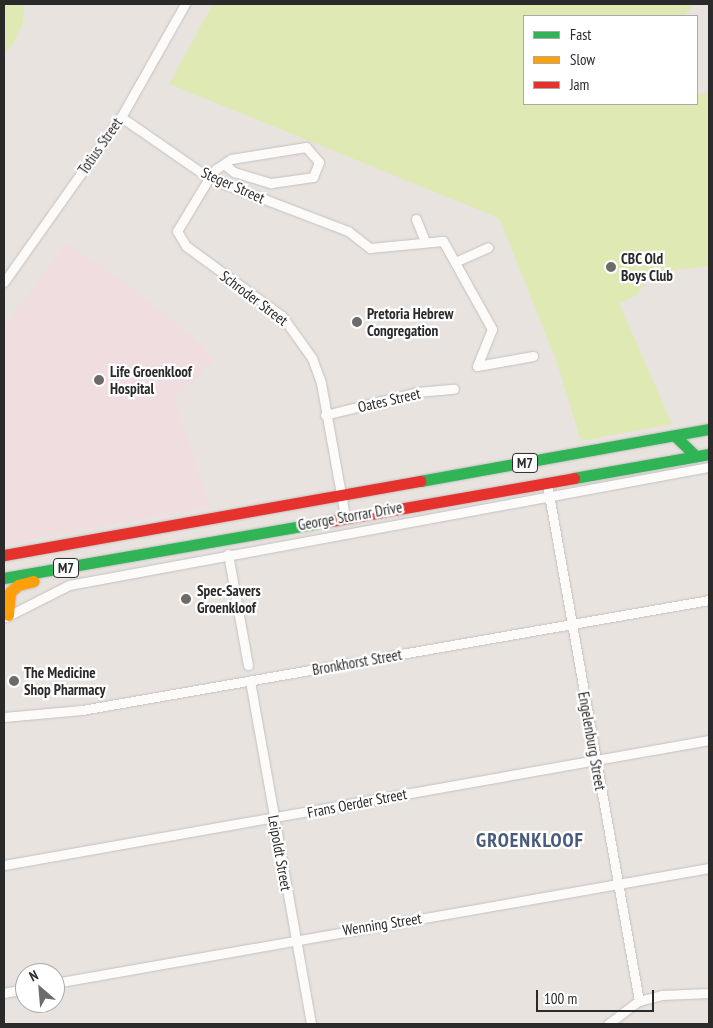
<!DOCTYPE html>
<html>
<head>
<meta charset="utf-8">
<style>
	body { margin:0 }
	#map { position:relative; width:713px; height:1028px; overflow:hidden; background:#e9e3df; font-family:"PT Sans Narrow",sans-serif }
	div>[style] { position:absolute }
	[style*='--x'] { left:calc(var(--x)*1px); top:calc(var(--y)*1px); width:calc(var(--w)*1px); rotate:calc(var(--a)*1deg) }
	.medical>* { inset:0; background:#efdddf }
	.pitch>* { inset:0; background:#dfe9b4 }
	.roads { filter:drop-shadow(0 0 1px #c2c1c1) drop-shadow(0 0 1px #c2c1c1) }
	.street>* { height:9px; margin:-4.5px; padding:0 4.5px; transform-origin:4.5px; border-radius:4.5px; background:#fcfbfa }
	.fast>* { height:11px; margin:-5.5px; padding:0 5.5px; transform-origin:5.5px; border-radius:5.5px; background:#30b455 }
	.slow>* { height:11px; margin:-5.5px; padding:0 5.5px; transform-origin:5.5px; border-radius:5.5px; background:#ff9f0a }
	.jam>* { height:11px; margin:-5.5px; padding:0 5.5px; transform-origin:5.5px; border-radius:5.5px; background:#e5322d }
	.dots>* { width:14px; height:14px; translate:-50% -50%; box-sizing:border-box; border:2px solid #fff; border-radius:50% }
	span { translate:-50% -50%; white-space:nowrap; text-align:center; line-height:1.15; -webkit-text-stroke:4.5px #fff; paint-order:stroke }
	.shield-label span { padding:1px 4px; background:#fff; border:1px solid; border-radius:4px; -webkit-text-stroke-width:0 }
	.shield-label { font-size:14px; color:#2a2a2a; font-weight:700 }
	.street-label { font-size:15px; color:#2a2a2a }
	.poi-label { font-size:15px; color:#2a2a2a; font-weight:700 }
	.left { translate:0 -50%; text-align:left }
	.district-label { font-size:20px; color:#485b7d; font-weight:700; letter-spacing:1px }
	.frame { position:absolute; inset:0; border:5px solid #2a2a2a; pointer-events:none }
	.legend { position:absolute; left:523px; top:15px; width:175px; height:90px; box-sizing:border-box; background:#fff; border:1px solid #aaa; margin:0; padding:6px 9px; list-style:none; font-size:15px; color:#2a2a2a }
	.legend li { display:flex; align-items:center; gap:10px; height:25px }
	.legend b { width:25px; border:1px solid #aaa }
	.north { position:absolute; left:15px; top:963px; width:50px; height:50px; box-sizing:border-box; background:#fff; border:1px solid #aaa; border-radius:50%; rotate:333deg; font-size:14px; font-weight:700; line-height:20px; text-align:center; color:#2a2a2a }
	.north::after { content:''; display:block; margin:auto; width:18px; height:22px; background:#6d6b69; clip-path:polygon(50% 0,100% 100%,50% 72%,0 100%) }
	.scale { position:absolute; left:536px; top:990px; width:118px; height:22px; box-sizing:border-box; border:2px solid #2a2a2a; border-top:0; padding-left:6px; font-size:15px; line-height:18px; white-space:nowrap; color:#2a2a2a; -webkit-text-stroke:4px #fff; paint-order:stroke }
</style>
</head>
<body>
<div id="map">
	<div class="medical">
		<div style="clip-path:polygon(66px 242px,127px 284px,200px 343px,213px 362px,174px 399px,210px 506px,4px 544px,4px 327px)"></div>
	</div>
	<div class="pitch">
		<div style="clip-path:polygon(4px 4px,24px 4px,24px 9px,23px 23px,14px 43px,4px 55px)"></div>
		<div style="clip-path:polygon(213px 4px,695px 4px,684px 16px,524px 16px,524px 104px,697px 104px,697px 95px,709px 92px,709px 266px,652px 273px,637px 295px,619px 303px,672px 424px,581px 441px,556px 360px,499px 218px,169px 84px)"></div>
	</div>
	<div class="roads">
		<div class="street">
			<div style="--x:121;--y:117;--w:107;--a:34.7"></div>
			<div style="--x:209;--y:178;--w:149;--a:20.9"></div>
			<div style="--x:348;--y:231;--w:28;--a:38"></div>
			<div style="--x:370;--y:248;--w:73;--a:-5.5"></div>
			<div style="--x:443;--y:241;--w:101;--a:60.9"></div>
			<div style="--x:492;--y:329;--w:40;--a:112"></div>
			<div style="--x:477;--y:366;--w:57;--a:-10.1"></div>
			<div style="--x:224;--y:164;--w:13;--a:39"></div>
			<div style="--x:234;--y:172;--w:39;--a:17"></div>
			<div style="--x:271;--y:183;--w:42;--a:-8.1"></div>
			<div style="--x:313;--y:177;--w:16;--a:-68"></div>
			<div style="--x:319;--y:162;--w:20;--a:-131"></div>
			<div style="--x:306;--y:147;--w:76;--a:170.9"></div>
			<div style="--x:231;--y:159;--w:18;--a:146"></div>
			<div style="--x:216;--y:169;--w:11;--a:128"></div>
			<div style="--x:209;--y:178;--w:62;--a:121.1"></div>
			<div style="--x:177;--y:231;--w:17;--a:59"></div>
			<div style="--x:186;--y:246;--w:119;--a:36.1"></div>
			<div style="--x:282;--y:316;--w:52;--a:54.5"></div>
			<div style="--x:312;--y:358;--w:27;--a:70"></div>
			<div style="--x:321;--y:383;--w:135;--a:79.8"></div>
			<div style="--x:416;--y:219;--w:24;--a:68"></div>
			<div style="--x:455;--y:262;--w:36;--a:-24"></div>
			<div style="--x:4;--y:282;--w:202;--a:-54.7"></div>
			<div style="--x:121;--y:117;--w:130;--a:-60.5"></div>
			<div style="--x:325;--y:415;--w:95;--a:-14"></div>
			<div style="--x:417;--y:392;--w:37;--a:-5"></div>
			<div style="--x:548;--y:489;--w:520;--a:79.92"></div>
			<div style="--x:228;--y:554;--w:113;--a:79.8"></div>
			<div style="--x:6;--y:617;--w:71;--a:-26.9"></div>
			<div style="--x:69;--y:585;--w:651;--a:-10.45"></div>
			<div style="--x:250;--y:681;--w:348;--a:79.9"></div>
			<div style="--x:4;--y:717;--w:78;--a:-5.1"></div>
			<div style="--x:82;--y:710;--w:637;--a:-9.95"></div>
			<div style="--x:4;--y:865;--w:716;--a:-10.05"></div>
			<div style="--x:55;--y:983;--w:664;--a:-9.97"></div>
			<div style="--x:4;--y:993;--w:21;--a:-11"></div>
			<div style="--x:608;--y:1024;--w:39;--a:-37"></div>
			<div style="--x:639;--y:1001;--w:24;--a:-15"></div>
			<div style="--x:662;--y:995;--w:47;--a:-2.4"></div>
		</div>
		<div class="fast">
			<div style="--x:675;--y:436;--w:29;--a:44"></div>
			<div style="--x:574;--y:478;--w:137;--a:-10.1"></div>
			<div style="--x:420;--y:481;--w:294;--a:-10.2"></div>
			<div style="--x:4;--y:578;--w:326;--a:-9.9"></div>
		</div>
		<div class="slow">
			<div style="--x:8;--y:615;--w:23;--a:-85"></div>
			<div style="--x:10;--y:592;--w:11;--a:-41"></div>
			<div style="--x:18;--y:585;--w:16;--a:-14"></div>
		</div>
		<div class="jam">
			<div style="--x:325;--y:522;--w:253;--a:-10"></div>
			<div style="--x:4;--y:555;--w:423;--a:-10.1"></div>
		</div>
	</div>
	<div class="dots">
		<div style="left:611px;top:267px;background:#6d6b69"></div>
		<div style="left:357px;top:322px;background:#6d6b69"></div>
		<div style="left:99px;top:380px;background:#6d6b69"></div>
		<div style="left:186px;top:599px;background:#6d6b69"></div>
		<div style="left:14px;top:681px;background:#6d6b69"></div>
	</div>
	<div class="shield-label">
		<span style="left:525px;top:463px">M7</span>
		<span style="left:66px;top:568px">M7</span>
	</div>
	<div class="street-label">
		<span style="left:100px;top:146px;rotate:-55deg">Totius Street</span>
		<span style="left:233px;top:185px;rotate:24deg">Steger Street</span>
		<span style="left:254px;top:298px;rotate:37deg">Schroder Street</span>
		<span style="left:389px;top:400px;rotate:-13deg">Oates Street</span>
		<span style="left:350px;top:516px;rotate:-10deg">George Storrar Drive</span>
		<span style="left:357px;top:662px;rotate:-10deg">Bronkhorst Street</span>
		<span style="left:592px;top:741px;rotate:80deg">Engelenburg Street</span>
		<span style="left:357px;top:803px;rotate:-11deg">Frans Oerder Street</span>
		<span style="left:280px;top:853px;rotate:80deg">Leipoldt Street</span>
		<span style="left:382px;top:924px;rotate:-9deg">Wenning Street</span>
	</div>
	<div class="poi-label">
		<span class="left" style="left:621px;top:267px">CBC Old<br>Boys Club</span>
		<span class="left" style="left:367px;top:322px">Pretoria Hebrew<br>Congregation</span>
		<span class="left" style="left:110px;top:380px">Life Groenkloof<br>Hospital</span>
		<span class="left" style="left:197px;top:599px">Spec-Savers<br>Groenkloof</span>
		<span class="left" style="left:24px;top:681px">The Medicine<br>Shop Pharmacy</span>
	</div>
	<div class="district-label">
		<span style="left:530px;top:840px">GROENKLOOF</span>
	</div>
	<div class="frame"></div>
	<ul class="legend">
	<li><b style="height:6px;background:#30b455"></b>Fast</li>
	<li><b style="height:6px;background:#ff9f0a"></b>Slow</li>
	<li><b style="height:6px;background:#e5322d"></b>Jam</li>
	</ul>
	<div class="north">N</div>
	<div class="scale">100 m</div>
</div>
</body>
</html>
